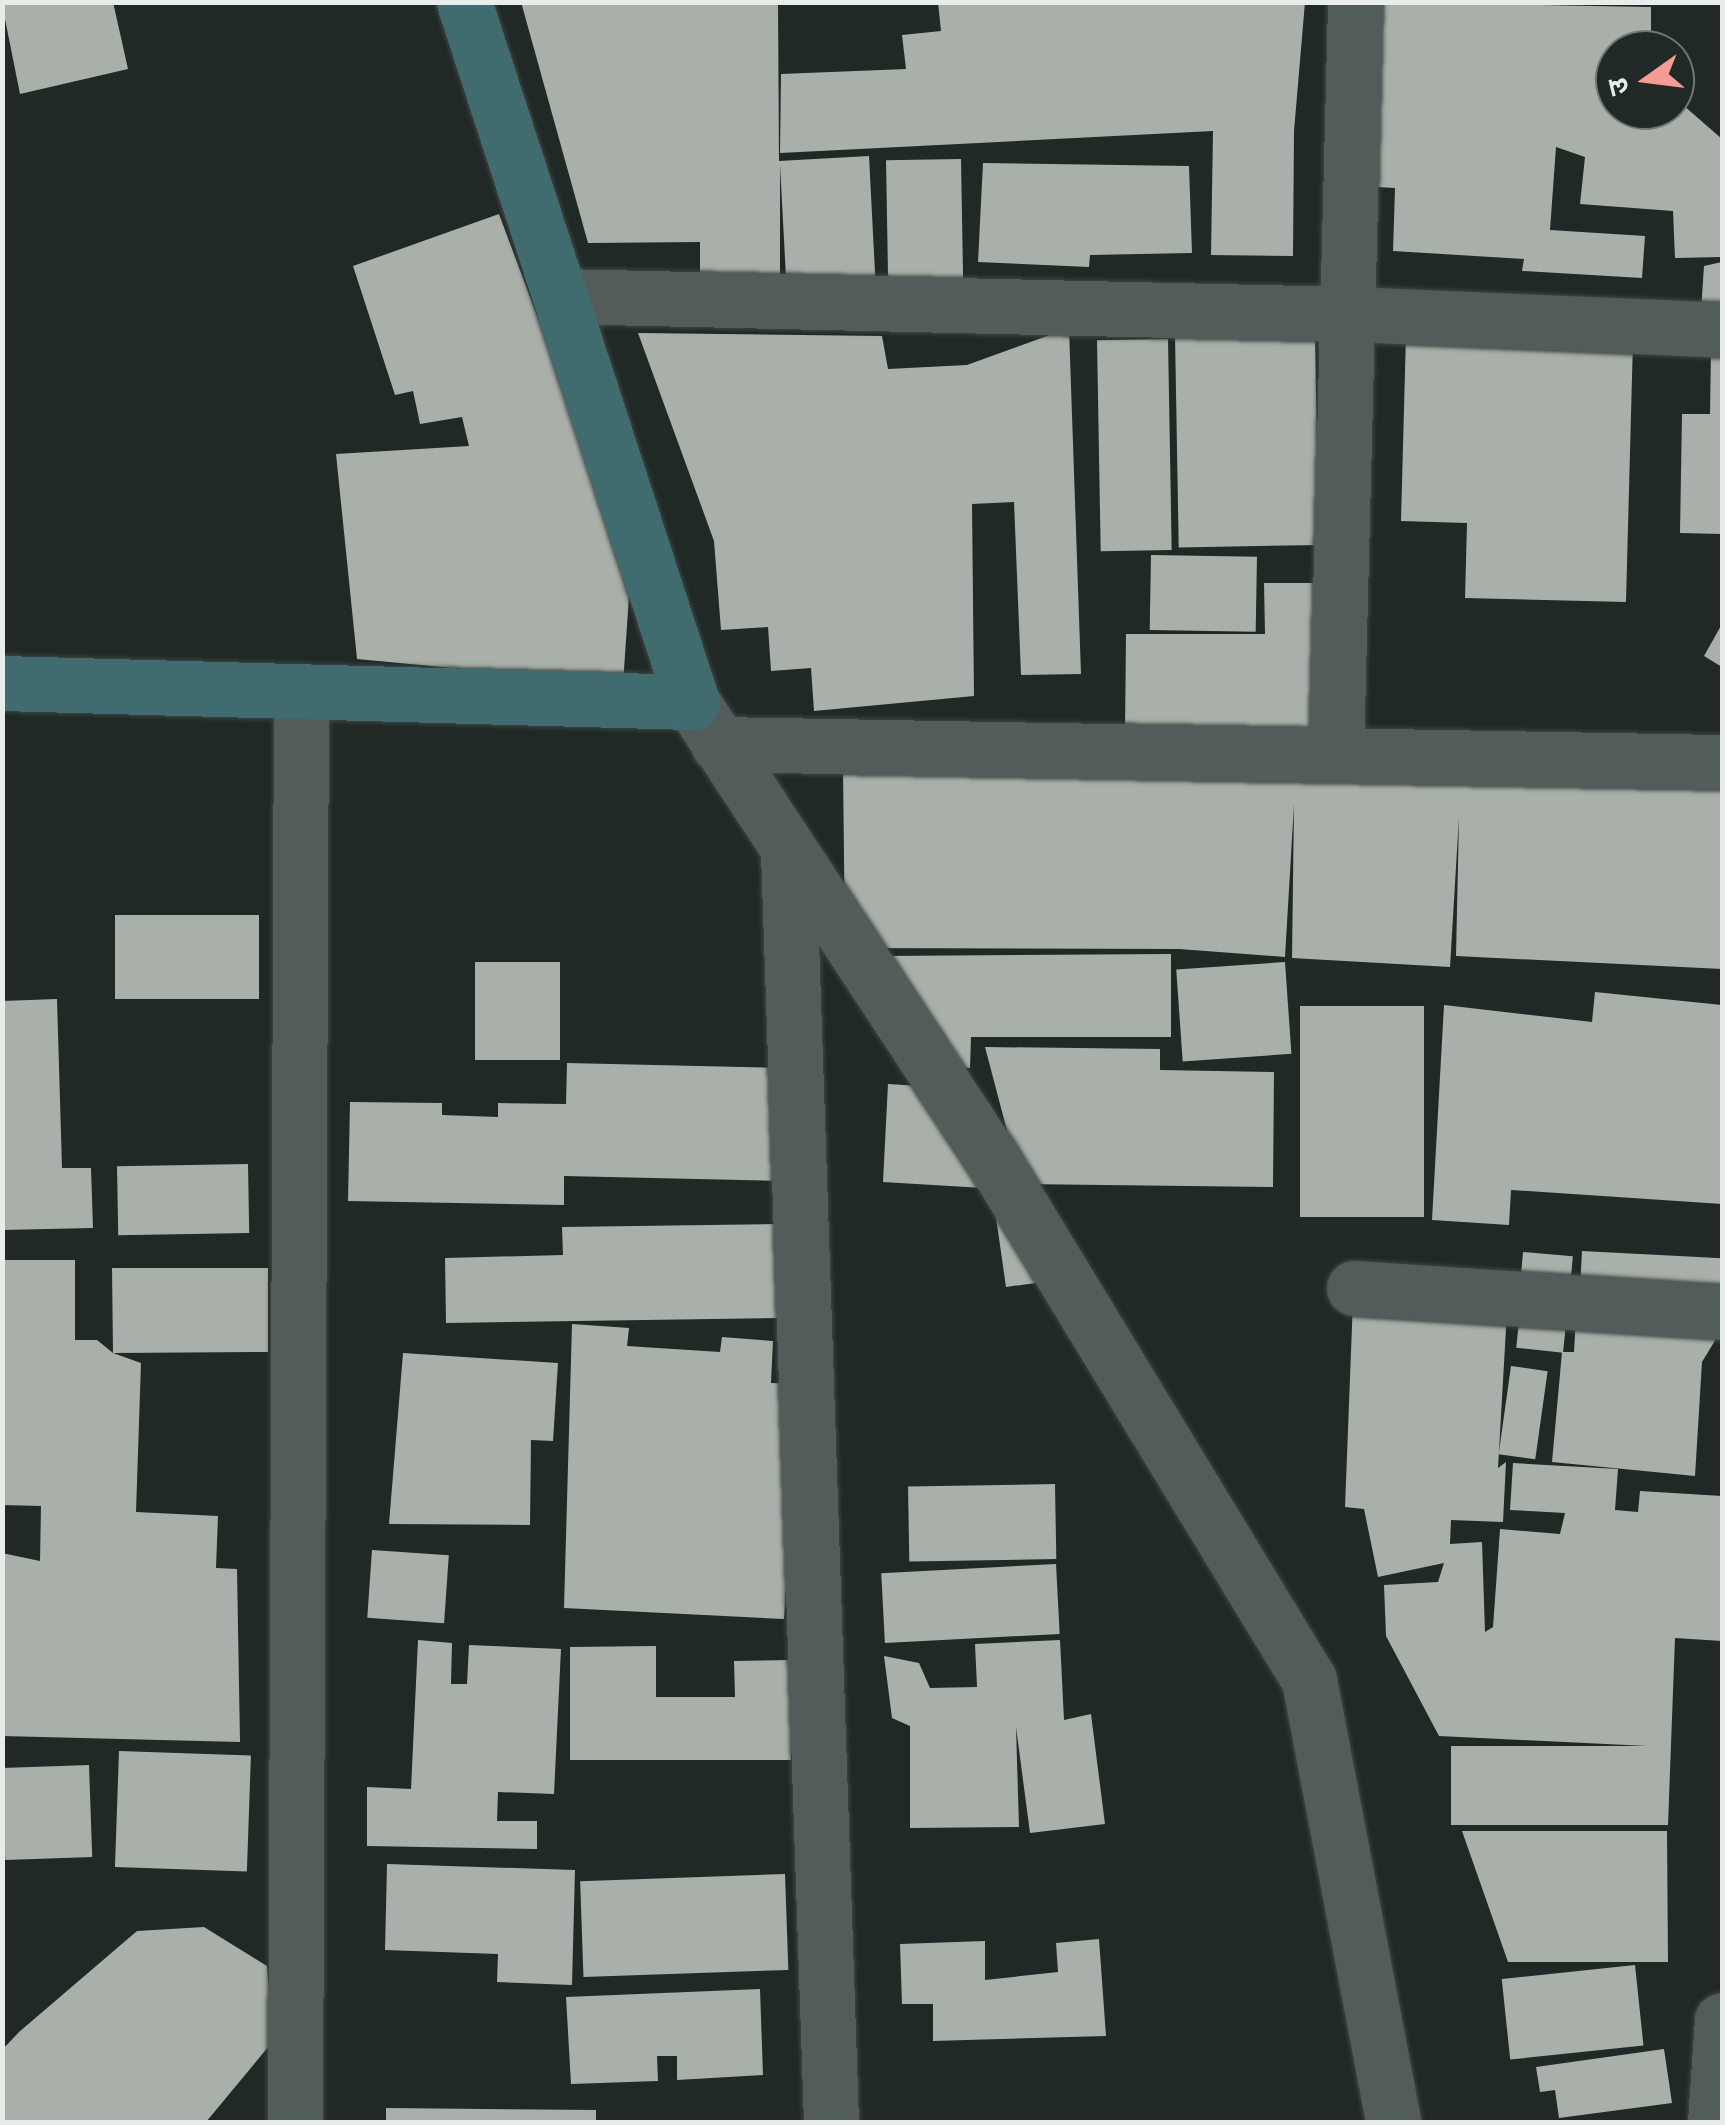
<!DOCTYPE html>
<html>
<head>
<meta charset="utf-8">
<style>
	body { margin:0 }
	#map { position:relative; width:1725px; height:2125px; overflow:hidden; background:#202926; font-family:Quicksand,"Noto Sans Devanagari",sans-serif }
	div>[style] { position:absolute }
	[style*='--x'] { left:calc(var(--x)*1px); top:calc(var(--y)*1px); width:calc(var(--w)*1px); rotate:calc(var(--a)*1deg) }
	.building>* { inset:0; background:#a9b0a9; transform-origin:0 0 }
	.roads { filter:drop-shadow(0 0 2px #3f4644) drop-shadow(0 0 2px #3f4644) }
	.street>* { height:55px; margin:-27.5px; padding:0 27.5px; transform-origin:27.5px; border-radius:27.5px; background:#525c5a }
	.secondary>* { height:55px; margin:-27.5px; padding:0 27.5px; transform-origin:27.5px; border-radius:27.5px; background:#416c6f }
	span { translate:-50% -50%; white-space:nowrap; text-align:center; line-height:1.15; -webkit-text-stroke:10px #202926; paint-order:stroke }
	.frame { position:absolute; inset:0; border:5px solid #e8edec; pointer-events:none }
	.north { position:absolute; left:1595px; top:30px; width:100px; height:100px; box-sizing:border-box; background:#202926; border:2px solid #707775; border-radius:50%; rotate:256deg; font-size:28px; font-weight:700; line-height:40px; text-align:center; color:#e8edec }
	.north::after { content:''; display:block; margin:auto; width:35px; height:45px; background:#f59c95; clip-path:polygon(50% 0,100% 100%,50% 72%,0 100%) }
</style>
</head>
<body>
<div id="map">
	<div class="building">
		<div style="clip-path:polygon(113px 2px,128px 69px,20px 94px,2px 4px)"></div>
		<div style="clip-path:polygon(521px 2px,778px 2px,779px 161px,869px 156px,876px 292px,787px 296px,780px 165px,780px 296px,700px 296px,700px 242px,588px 243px)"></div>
		<div style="clip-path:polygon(938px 2px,1305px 2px,1294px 131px,1293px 256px,1211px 255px,1213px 131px,780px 153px,781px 74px,906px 69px,902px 35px,941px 31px)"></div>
		<div style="clip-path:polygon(1381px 2px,1651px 7px,1651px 50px,1615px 50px,1615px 110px,1675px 110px,1675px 98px,1722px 139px,1722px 257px,1675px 258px,1673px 211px,1580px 204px,1585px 157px,1556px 147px,1550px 230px,1645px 236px,1642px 278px,1522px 271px,1524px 259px,1393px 251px,1395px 188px,1376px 187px)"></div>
		<div style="left:961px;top:159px;width:129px;height:75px;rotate:89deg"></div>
		<div style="clip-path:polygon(983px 163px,1189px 166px,1192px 253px,1090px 255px,1089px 267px,978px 262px)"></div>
		<div style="clip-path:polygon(499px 214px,631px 567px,623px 684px,357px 659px,336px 454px,469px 446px,462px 417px,420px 424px,413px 391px,395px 395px,353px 266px)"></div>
		<div style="clip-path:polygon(1722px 262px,1722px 313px,1701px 311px,1704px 266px)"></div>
		<div style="clip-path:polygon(1069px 328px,1081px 674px,1021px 675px,1014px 502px,972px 504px,974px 696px,814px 711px,811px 668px,771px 671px,768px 627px,721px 630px,714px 541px,638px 333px,882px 336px,888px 369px,967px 365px)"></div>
		<div style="left:1315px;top:333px;width:212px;height:140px;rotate:89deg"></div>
		<div style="clip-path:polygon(1406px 334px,1633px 340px,1626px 602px,1465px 598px,1467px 523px,1401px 521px)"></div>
		<div style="left:1168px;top:339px;width:211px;height:71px;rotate:89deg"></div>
		<div style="clip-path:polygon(1711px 348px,1722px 349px,1722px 534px,1680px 533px,1682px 414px,1710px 414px)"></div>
		<div style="left:1151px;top:555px;width:106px;height:75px;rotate:1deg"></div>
		<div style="clip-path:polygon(1264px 583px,1332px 583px,1332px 735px,1125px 733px,1126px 634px,1265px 634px)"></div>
		<div style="clip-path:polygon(1722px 624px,1722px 667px,1704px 656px)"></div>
		<div style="clip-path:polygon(843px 768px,1722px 779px,1722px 969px,1456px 956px,1459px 817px,1450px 967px,1292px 958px,1294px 804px,1285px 957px,1179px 949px,845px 948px)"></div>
		<div style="left:115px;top:915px;width:144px;height:84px"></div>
		<div style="clip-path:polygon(1171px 954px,1171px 1037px,971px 1037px,970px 1068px,947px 1066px,882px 956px)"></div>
		<div style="left:475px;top:962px;width:85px;height:98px"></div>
		<div style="left:1285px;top:962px;width:92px;height:109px;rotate:86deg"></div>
		<div style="clip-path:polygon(1595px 992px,1722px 1005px,1722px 1204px,1511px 1190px,1509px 1225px,1432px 1220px,1444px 1005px,1592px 1022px)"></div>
		<div style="clip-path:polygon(57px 999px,62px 1168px,91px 1168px,93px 1228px,2px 1230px,2px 1001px)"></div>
		<div style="left:1300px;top:1006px;width:124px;height:211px"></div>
		<div style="clip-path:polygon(985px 1047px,1160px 1049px,1160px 1070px,1274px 1072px,1273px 1187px,1021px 1184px)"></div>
		<div style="clip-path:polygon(567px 1063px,785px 1068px,783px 1181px,564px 1176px,564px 1205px,348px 1201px,350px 1102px,442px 1103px,442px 1115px,498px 1117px,498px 1103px,566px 1104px)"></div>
		<div style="clip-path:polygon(888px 1084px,936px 1087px,1000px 1189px,883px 1182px)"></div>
		<div style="left:248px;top:1164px;width:69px;height:131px;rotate:89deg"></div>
		<div style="clip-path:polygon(994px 1203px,1057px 1280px,1006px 1287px)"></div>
		<div style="clip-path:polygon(776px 1224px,778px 1318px,446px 1323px,445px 1258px,563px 1255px,562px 1227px)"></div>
		<div style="left:1582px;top:1251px;width:140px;height:41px;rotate:3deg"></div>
		<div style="left:1523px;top:1252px;width:50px;height:35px;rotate:5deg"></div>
		<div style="clip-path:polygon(2px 1260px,75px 1260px,75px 1340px,97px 1340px,113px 1353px,112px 1268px,268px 1268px,268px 1352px,113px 1353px,141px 1363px,136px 1512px,218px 1516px,216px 1568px,237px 1569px,240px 1742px,2px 1736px,2px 1553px,40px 1561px,41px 1506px,2px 1505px)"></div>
		<div style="clip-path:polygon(1353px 1300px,1507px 1311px,1498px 1468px,1506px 1462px,1503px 1522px,1451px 1520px,1450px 1544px,1482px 1542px,1485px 1632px,1493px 1627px,1500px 1529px,1560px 1534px,1565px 1513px,1510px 1510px,1513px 1463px,1618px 1469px,1615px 1510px,1638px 1512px,1640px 1491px,1722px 1496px,1722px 1641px,1675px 1638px,1668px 1825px,1451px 1825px,1451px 1746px,1647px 1746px,1439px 1736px,1386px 1636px,1384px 1585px,1438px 1582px,1444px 1563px,1378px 1577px,1364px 1509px,1345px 1507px)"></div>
		<div style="left:1520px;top:1312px;width:47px;height:36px;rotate:6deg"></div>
		<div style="clip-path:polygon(1576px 1316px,1722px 1329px,1702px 1362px,1695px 1476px,1552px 1462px,1562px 1352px,1574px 1352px)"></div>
		<div style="clip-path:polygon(572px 1324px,629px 1328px,627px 1346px,720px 1352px,722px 1337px,773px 1341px,771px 1383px,799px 1384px,784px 1619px,564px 1608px)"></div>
		<div style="clip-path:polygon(403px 1353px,558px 1363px,553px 1441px,531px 1440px,530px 1525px,389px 1524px)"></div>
		<div style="left:1511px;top:1366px;width:37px;height:89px;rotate:8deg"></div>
		<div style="left:1055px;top:1484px;width:75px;height:147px;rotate:89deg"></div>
		<div style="left:372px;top:1550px;width:77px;height:68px;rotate:4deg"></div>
		<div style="left:1056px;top:1564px;width:70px;height:175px;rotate:87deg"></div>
		<div style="clip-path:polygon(418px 1640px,452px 1643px,451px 1684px,467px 1684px,469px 1645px,561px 1649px,554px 1794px,498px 1792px,497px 1821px,537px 1821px,537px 1849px,367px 1846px,367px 1787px,411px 1789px)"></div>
		<div style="clip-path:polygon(1060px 1640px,1064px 1720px,1091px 1714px,1105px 1824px,1030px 1833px,1016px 1727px,1019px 1827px,910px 1828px,910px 1726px,892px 1718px,884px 1656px,919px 1663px,930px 1688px,977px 1687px,975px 1644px)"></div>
		<div style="clip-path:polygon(656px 1646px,656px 1697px,735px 1697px,734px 1661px,792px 1660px,791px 1760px,570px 1760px,570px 1647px)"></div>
		<div style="left:119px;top:1751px;width:132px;height:116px;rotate:2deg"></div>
		<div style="left:89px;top:1765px;width:92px;height:87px;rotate:88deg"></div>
		<div style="clip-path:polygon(1462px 1831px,1667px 1831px,1668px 1962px,1508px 1962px)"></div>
		<div style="clip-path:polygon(387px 1864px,575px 1870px,572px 1985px,497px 1982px,498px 1954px,385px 1950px)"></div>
		<div style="left:785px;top:1874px;width:96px;height:205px;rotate:88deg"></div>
		<div style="clip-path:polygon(204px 1927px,267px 1966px,274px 2040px,206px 2122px,2px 2122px,2px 2050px,19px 2032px,137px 1931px)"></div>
		<div style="clip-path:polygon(1099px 1939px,1106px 2036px,933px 2041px,933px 2004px,902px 2004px,900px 1944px,985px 1941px,985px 1980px,1058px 1972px,1056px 1943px)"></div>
		<div style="left:1635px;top:1965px;width:81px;height:134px;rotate:84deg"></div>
		<div style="clip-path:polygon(760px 1989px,763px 2075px,677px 2080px,677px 2056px,657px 2056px,658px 2081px,571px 2084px,566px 1997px)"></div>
		<div style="clip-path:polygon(1664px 2049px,1672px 2103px,1559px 2118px,1555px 2090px,1540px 2092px,1536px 2067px)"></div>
		<div style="clip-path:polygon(386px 2108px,596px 2110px,596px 2122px,386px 2122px)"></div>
	</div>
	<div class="roads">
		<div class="street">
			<div style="--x:560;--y:296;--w:788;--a:1.31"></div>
			<div style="--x:1348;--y:314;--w:374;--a:2.4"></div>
			<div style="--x:692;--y:702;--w:548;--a:56.69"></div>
			<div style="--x:993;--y:1160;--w:608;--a:58.71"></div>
			<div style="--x:1309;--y:1680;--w:450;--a:79.2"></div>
			<div style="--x:718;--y:744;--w:1004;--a:1.03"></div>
			<div style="--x:1336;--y:755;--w:753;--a:-88.55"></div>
			<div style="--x:788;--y:852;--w:1271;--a:88.06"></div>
			<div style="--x:1354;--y:1288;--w:369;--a:3.7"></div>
			<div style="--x:295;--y:2122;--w:1430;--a:-89.76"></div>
			<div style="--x:1715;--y:2122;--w:102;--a:-86.1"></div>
		</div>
		<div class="secondary">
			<div style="--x:2;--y:683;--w:690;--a:1.58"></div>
			<div style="--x:692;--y:702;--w:736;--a:-108.04"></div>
		</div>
	</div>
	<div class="frame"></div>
	<div class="north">उ</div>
</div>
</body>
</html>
